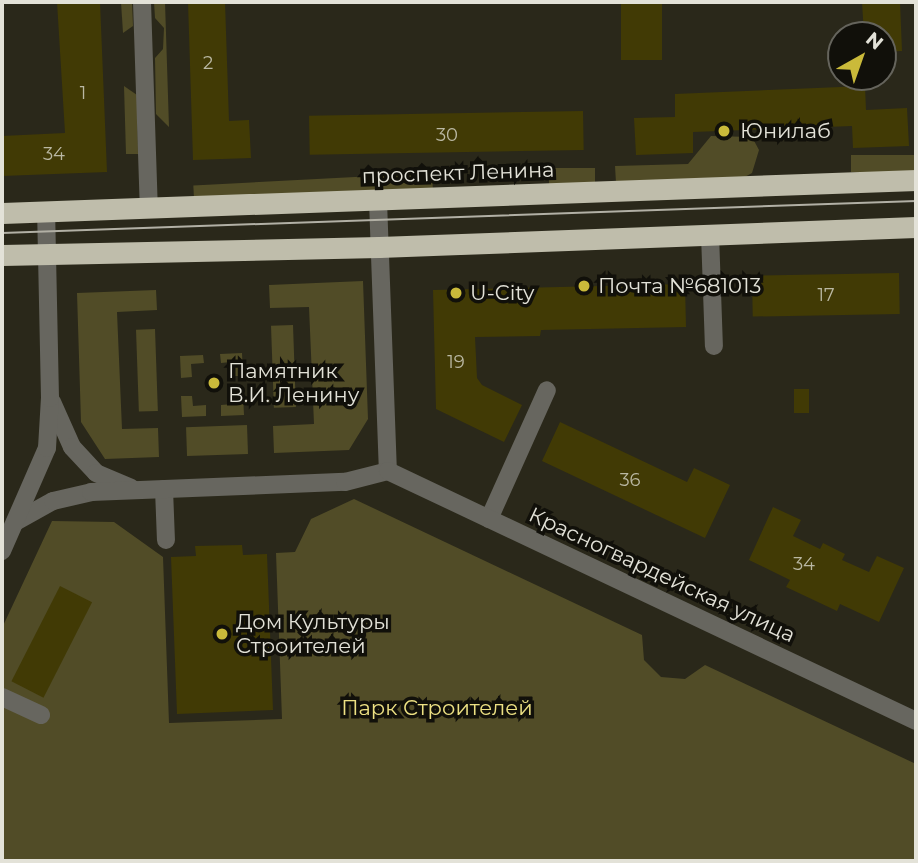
<!DOCTYPE html>
<html>
<head>
<meta charset="utf-8">
<style>
	body { margin:0 }
	#map { position:relative; width:918px; height:863px; overflow:hidden; background:#2a281a; font-family:Montserrat,sans-serif }
	div>[style] { position:absolute }
	[style*='--x'] { left:calc(var(--x)*1px); top:calc(var(--y)*1px); width:calc(var(--w)*1px); rotate:calc(var(--a)*1deg) }
	.green>* { inset:0; background:#514c27; transform-origin:0 0 }
	.building>* { inset:0; background:#413a05; transform-origin:0 0 }
	.minor>* { height:18px; margin:-9px; padding:0 9px; transform-origin:9px; border-radius:9px; background:#67665f }
	.highway>* { height:21px; margin:-10.5px; padding:0 10.5px; transform-origin:10.5px; border-radius:10.5px; background:#bfbdab }
	.tram>* { height:2px; margin:-1px; padding:0 1px; transform-origin:1px; border-radius:1px; background:#b2b0a5 }
	.dots>* { width:19px; height:19px; translate:-50% -50%; box-sizing:border-box; border:4px solid #11100a; border-radius:50% }
	span { translate:-50% -50%; white-space:nowrap; text-align:center; line-height:1.15; -webkit-text-stroke:7px #11100a; paint-order:stroke }
	.number-label { font-size:18px; color:#bab8a3 }
	.number-label span { -webkit-text-stroke-width:0 }
	.poi-label { font-size:21px; color:#e3e2d8 }
	.left { translate:0 -50%; text-align:left }
	.street-label { font-size:21px; color:#e3e2d8 }
	.park-label { font-size:21px; color:#ede183 }
	.frame { position:absolute; inset:0; border:4px solid #e3e2d8; pointer-events:none }
	.north { position:absolute; left:827px; top:21px; width:70px; height:70px; box-sizing:border-box; background:#11100a; border:2px solid #65645c; border-radius:50%; rotate:40deg; font-size:19px; font-weight:700; line-height:28px; text-align:center; color:#e3e2d8 }
	.north::after { content:''; display:block; margin:auto; width:24px; height:32px; background:#caba3a; clip-path:polygon(50% 0,100% 100%,50% 72%,0 100%) }
</style>
</head>
<body>
<div id="map">
	<div class="green">
		<div style="clip-path:polygon(121px 2px,132px 2px,133px 26px,123px 33px)"></div>
		<div style="clip-path:polygon(154px 2px,165px 2px,169px 127px,156px 114px,155px 58px,163px 49px,164px 28px,155px 18px)"></div>
		<div style="clip-path:polygon(124px 86px,137px 95px,138px 154px,126px 154px)"></div>
		<div style="clip-path:polygon(711px 136px,752px 137px,759px 150px,752px 173px,741px 179px,616px 183px,615px 166px,688px 164px)"></div>
		<div style="left:916px;top:155px;width:17px;height:65px;rotate:90deg"></div>
		<div style="left:595px;top:168px;width:17px;height:46px;rotate:90deg"></div>
		<div style="left:432px;top:173px;width:17px;height:239px;rotate:87deg"></div>
		<div style="clip-path:polygon(363px 281px,368px 419px,349px 450px,274px 453px,273px 426px,314px 424px,309px 307px,270px 308px,269px 285px)"></div>
		<div style="clip-path:polygon(156px 290px,157px 310px,117px 312px,122px 429px,158px 428px,159px 457px,105px 459px,81px 422px,77px 293px)"></div>
		<div style="left:293px;top:325px;width:82px;height:22px;rotate:88deg"></div>
		<div style="left:155px;top:329px;width:82px;height:19px;rotate:88deg"></div>
		<div style="clip-path:polygon(242px 353px,243px 376px,232px 376px,231px 362px,221px 363px,220px 354px)"></div>
		<div style="clip-path:polygon(203px 355px,204px 363px,191px 364px,192px 377px,181px 378px,180px 356px)"></div>
		<div style="clip-path:polygon(243px 394px,244px 415px,221px 416px,221px 405px,233px 404px,233px 395px)"></div>
		<div style="clip-path:polygon(181px 396px,192px 396px,193px 406px,206px 405px,206px 416px,182px 417px)"></div>
		<div style="left:247px;top:425px;width:29px;height:61px;rotate:88deg"></div>
		<div style="clip-path:polygon(354px 499px,642px 635px,644px 660px,661px 677px,685px 679px,705px 665px,916px 764px,916px 861px,2px 861px,2px 628px,52px 521px,114px 522px,163px 557px,169px 723px,282px 719px,276px 553px,295px 552px,311px 519px)"></div>
	</div>
	<div class="building">
		<div style="clip-path:polygon(57px 2px,100px 2px,107px 172px,2px 176px,2px 136px,65px 133px)"></div>
		<div style="clip-path:polygon(188px 2px,225px 2px,229px 121px,249px 120px,251px 158px,193px 160px)"></div>
		<div style="left:621px;top:2px;width:41px;height:58px"></div>
		<div style="clip-path:polygon(862px 2px,900px 2px,902px 51px,883px 52px,883px 35px,864px 35px)"></div>
		<div style="clip-path:polygon(865px 86px,866px 110px,907px 108px,909px 146px,853px 148px,852px 126px,693px 132px,693px 153px,636px 155px,634px 118px,675px 117px,675px 94px)"></div>
		<div style="left:583px;top:111px;width:39px;height:274px;rotate:89deg"></div>
		<div style="left:899px;top:273px;width:41px;height:147px;rotate:89deg"></div>
		<div style="clip-path:polygon(685px 284px,686px 327px,541px 330px,540px 336px,475px 337px,477px 378px,482px 385px,522px 405px,504px 442px,436px 409px,433px 290px)"></div>
		<div style="left:794px;top:389px;width:15px;height:24px"></div>
		<div style="clip-path:polygon(560px 422px,687px 482px,694px 468px,730px 485px,705px 538px,542px 461px)"></div>
		<div style="clip-path:polygon(773px 507px,801px 520px,793px 536px,820px 549px,823px 543px,845px 554px,842px 560px,869px 572px,877px 556px,904px 568px,879px 622px,840px 604px,837px 611px,786px 587px,790px 580px,749px 560px)"></div>
		<div style="clip-path:polygon(242px 545px,243px 555px,267px 554px,273px 710px,177px 714px,171px 557px,196px 556px,195px 546px)"></div>
		<div style="left:60px;top:586px;width:36px;height:107px;rotate:27deg"></div>
	</div>
	<div class="minor">
		<div style="--x:142;--y:2;--w:207;--a:88.1"></div>
		<div style="--x:378;--y:201;--w:270;--a:87.9"></div>
		<div style="--x:710;--y:234;--w:112;--a:88"></div>
		<div style="--x:52;--y:402;--w:49;--a:66"></div>
		<div style="--x:72;--y:447;--w:35;--a:47"></div>
		<div style="--x:96;--y:473;--w:38;--a:23"></div>
		<div style="--x:164;--y:489;--w:51;--a:87.8"></div>
		<div style="--x:489;--y:519;--w:141;--a:-65.8"></div>
		<div style="--x:15;--y:522;--w:43;--a:-28.9"></div>
		<div style="--x:53;--y:501;--w:39;--a:-13"></div>
		<div style="--x:91;--y:492;--w:254;--a:-2.3"></div>
		<div style="--x:345;--y:482;--w:44;--a:-14.3"></div>
		<div style="--x:388;--y:471;--w:584;--a:25.34"></div>
		<div style="--x:2;--y:551;--w:112;--a:-66.4"></div>
		<div style="--x:47;--y:448;--w:50;--a:-86.6"></div>
		<div style="--x:50;--y:398;--w:186;--a:-91.2"></div>
		<div style="--x:2;--y:697;--w:43;--a:24.8"></div>
	</div>
	<div class="highway">
		<div style="--x:2;--y:213;--w:915;--a:-2.07"></div>
		<div style="--x:2;--y:255;--w:377;--a:-1.2"></div>
		<div style="--x:379;--y:247;--w:537;--a:-2.13"></div>
	</div>
	<div class="tram">
		<div style="--x:2;--y:233;--w:915;--a:-2.01"></div>
	</div>
	<div class="dots">
		<div style="left:724px;top:131px;background:#caba3a"></div>
		<div style="left:584px;top:286px;background:#caba3a"></div>
		<div style="left:456px;top:293px;background:#caba3a"></div>
		<div style="left:214px;top:383px;background:#caba3a"></div>
		<div style="left:222px;top:634px;background:#caba3a"></div>
	</div>
	<div class="number-label">
		<span style="left:208px;top:63px">2</span>
		<span style="left:83px;top:93px">1</span>
		<span style="left:447px;top:135px">30</span>
		<span style="left:54px;top:154px">34</span>
		<span style="left:826px;top:295px">17</span>
		<span style="left:456px;top:362px">19</span>
		<span style="left:630px;top:480px">36</span>
		<span style="left:804px;top:564px">34</span>
	</div>
	<div class="poi-label">
		<span class="left" style="left:740px;top:131px">Юнилаб</span>
		<span class="left" style="left:598px;top:286px">Почта №681013</span>
		<span class="left" style="left:470px;top:293px">U-City</span>
		<span class="left" style="left:228px;top:383px">Памятник<br>В.И. Ленину</span>
		<span class="left" style="left:236px;top:634px">Дом Культуры<br>Строителей</span>
	</div>
	<div class="street-label">
		<span style="left:458px;top:173px;rotate:-2deg">проспект Ленина</span>
		<span style="left:662px;top:575px;rotate:25deg">Красногвардейская улица</span>
	</div>
	<div class="park-label">
		<span style="left:437px;top:708px">Парк Строителей</span>
	</div>
	<div class="frame"></div>
	<div class="north">N</div>
</div>
</body>
</html>
